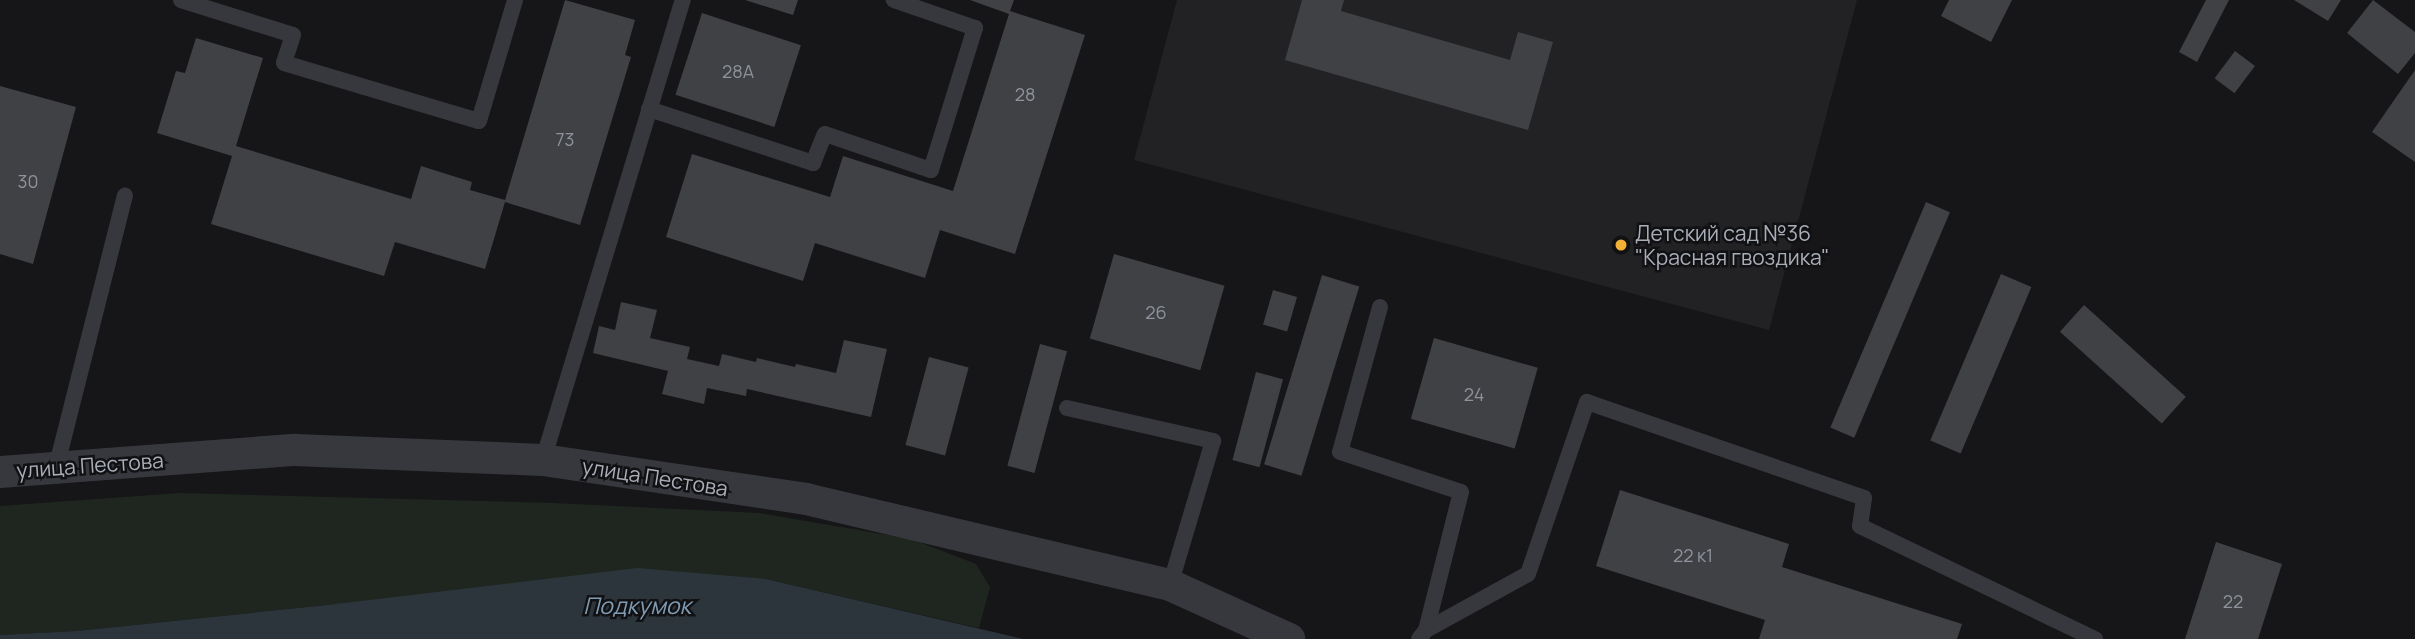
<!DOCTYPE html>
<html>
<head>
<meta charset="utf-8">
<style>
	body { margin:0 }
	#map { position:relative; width:2415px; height:639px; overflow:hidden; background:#161618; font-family:Manrope,sans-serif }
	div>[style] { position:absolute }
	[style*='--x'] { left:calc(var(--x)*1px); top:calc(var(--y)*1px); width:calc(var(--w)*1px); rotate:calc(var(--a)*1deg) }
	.built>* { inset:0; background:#222225 }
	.green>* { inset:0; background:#1e261f }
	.water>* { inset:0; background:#2c353c }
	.building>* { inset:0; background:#404145; transform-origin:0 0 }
	.lane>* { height:16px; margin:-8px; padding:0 8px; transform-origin:8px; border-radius:8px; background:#37383d }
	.street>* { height:32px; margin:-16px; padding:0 16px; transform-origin:16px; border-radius:16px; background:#37383d }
	.dots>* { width:19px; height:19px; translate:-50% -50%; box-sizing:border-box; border:4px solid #111113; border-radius:50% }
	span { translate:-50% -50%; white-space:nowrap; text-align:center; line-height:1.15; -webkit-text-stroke:5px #111113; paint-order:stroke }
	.number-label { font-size:18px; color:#8e929b }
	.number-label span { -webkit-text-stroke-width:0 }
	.poi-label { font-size:21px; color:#a8adb8 }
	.left { translate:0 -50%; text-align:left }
	.street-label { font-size:21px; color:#a8adb8 }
	.water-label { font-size:23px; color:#7f9bb3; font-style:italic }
</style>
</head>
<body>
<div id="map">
	<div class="built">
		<div style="clip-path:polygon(1177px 0,1857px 0,1769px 330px,1134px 160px)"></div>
	</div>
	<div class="green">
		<div style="clip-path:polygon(180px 493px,554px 503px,759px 513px,911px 539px,976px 564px,990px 587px,979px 628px,766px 579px,327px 605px,77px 631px,0 635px,0 506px)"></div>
	</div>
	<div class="water">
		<div style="clip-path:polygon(637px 568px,766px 579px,1023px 639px,0 639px,0 635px,77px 631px,327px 605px)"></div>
	</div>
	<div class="building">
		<div style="clip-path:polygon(565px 0,635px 20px,625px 55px,631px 57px,580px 225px,505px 202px,485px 269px,395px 242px,384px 276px,211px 224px,232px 156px,157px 133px,176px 71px,185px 73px,196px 38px,263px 58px,236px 146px,411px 199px,421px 166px,472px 182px,470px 190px,505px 200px)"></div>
		<div style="clip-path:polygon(745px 0,798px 0,793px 15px)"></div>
		<div style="clip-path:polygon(970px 0,1014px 0,1010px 11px,1085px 35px,1015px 254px,940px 230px,925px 278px,815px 243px,803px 281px,666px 237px,692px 154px,830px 197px,843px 156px,953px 191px,1009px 14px)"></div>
		<div style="clip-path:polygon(1302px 0,1344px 0,1341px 11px,1510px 60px,1518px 32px,1553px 42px,1528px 130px,1285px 60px)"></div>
		<div style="clip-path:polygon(1949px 0,2012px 0,1991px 42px,1941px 16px)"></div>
		<div style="clip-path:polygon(2206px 0,2229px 0,2197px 62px,2179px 52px)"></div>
		<div style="clip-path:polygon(2294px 0,2341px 0,2328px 21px)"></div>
		<div style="clip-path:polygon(2373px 0,2415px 32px,2415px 53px,2398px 74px,2347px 33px)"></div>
		<div style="left:702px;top:13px;width:104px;height:86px;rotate:18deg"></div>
		<div style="left:2235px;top:51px;width:25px;height:34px;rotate:37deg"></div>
		<div style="clip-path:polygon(2415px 70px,2415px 162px,2372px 132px)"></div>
		<div style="clip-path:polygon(0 86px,76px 107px,33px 264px,0 254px)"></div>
		<div style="left:1926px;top:202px;width:26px;height:245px;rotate:23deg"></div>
		<div style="left:1114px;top:254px;width:115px;height:88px;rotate:16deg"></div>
		<div style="left:2001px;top:274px;width:33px;height:181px;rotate:23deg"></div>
		<div style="left:1322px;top:275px;width:39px;height:198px;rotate:17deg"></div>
		<div style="left:1273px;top:290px;width:25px;height:36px;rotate:16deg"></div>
		<div style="clip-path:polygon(621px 302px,657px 310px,650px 338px,690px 347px,687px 359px,719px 366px,722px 354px,756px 362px,757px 358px,795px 367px,796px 364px,836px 373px,844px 340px,887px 349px,871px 417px,747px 389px,746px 396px,707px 388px,704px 404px,662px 394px,668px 371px,593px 353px,599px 326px,615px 330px)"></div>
		<div style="left:2084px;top:305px;width:137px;height:36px;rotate:42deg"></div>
		<div style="left:1434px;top:338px;width:108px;height:84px;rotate:16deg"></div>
		<div style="left:1040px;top:344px;width:28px;height:126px;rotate:15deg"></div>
		<div style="left:929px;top:357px;width:41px;height:91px;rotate:15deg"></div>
		<div style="left:1256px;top:372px;width:28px;height:91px;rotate:15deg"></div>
		<div style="clip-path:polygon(1620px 490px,1789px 544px,1782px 567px,1962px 624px,1957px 639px,1759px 639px,1765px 620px,1596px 566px)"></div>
		<div style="clip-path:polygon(2216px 542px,2282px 564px,2258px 639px,2185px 639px)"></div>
	</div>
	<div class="lane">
		<div style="--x:181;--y:0;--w:117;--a:17.4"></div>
		<div style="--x:293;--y:35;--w:29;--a:108"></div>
		<div style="--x:284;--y:63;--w:203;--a:16.6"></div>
		<div style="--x:479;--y:121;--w:126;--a:-73.4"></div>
		<div style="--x:649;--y:109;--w:173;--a:18.2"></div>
		<div style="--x:813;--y:163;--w:31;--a:-68"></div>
		<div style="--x:825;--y:134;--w:112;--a:18.8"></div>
		<div style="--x:931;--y:170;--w:149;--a:-72.8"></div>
		<div style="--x:975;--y:28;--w:86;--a:-160.9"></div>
		<div style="--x:1380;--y:307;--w:150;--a:105.4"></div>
		<div style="--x:1340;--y:452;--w:127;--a:18.3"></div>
		<div style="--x:1461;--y:492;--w:142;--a:104.2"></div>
		<div style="--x:1067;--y:408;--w:150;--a:12.7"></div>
		<div style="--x:1213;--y:441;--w:150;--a:106.6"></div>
		<div style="--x:543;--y:460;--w:481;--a:-73.1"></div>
		<div style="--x:56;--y:468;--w:281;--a:-75.8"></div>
		<div style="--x:1419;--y:639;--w:11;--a:-52"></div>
		<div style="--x:1426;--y:630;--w:116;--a:-28.8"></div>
		<div style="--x:1528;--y:574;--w:182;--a:-71.1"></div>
		<div style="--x:1587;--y:402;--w:293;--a:19.1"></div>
		<div style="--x:1864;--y:498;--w:28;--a:98"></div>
		<div style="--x:1860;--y:526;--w:261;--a:25.7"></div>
	</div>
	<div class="street">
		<div style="--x:0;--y:472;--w:296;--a:-4.3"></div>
		<div style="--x:295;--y:450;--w:248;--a:2.3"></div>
		<div style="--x:543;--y:460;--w:266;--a:8.4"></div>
		<div style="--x:806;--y:499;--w:374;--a:13.3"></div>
		<div style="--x:1170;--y:585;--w:131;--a:24.4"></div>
	</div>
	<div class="dots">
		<div style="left:1621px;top:245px;background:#f2b134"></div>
	</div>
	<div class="number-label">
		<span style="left:738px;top:71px">28А</span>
		<span style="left:1025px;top:94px">28</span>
		<span style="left:565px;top:139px">73</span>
		<span style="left:28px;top:181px">30</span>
		<span style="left:1156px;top:312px">26</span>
		<span style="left:1474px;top:394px">24</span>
		<span style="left:1693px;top:555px">22 к1</span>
		<span style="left:2233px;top:601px">22</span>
	</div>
	<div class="poi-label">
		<span class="left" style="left:1635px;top:245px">Детский сад №36<br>"Красная гвоздика"</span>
	</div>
	<div class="street-label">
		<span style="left:90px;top:465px;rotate:-4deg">улица Пестова</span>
		<span style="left:655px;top:477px;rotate:9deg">улица Пестова</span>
	</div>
	<div class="water-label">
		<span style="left:637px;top:605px">Подкумок</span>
	</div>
</div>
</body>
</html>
